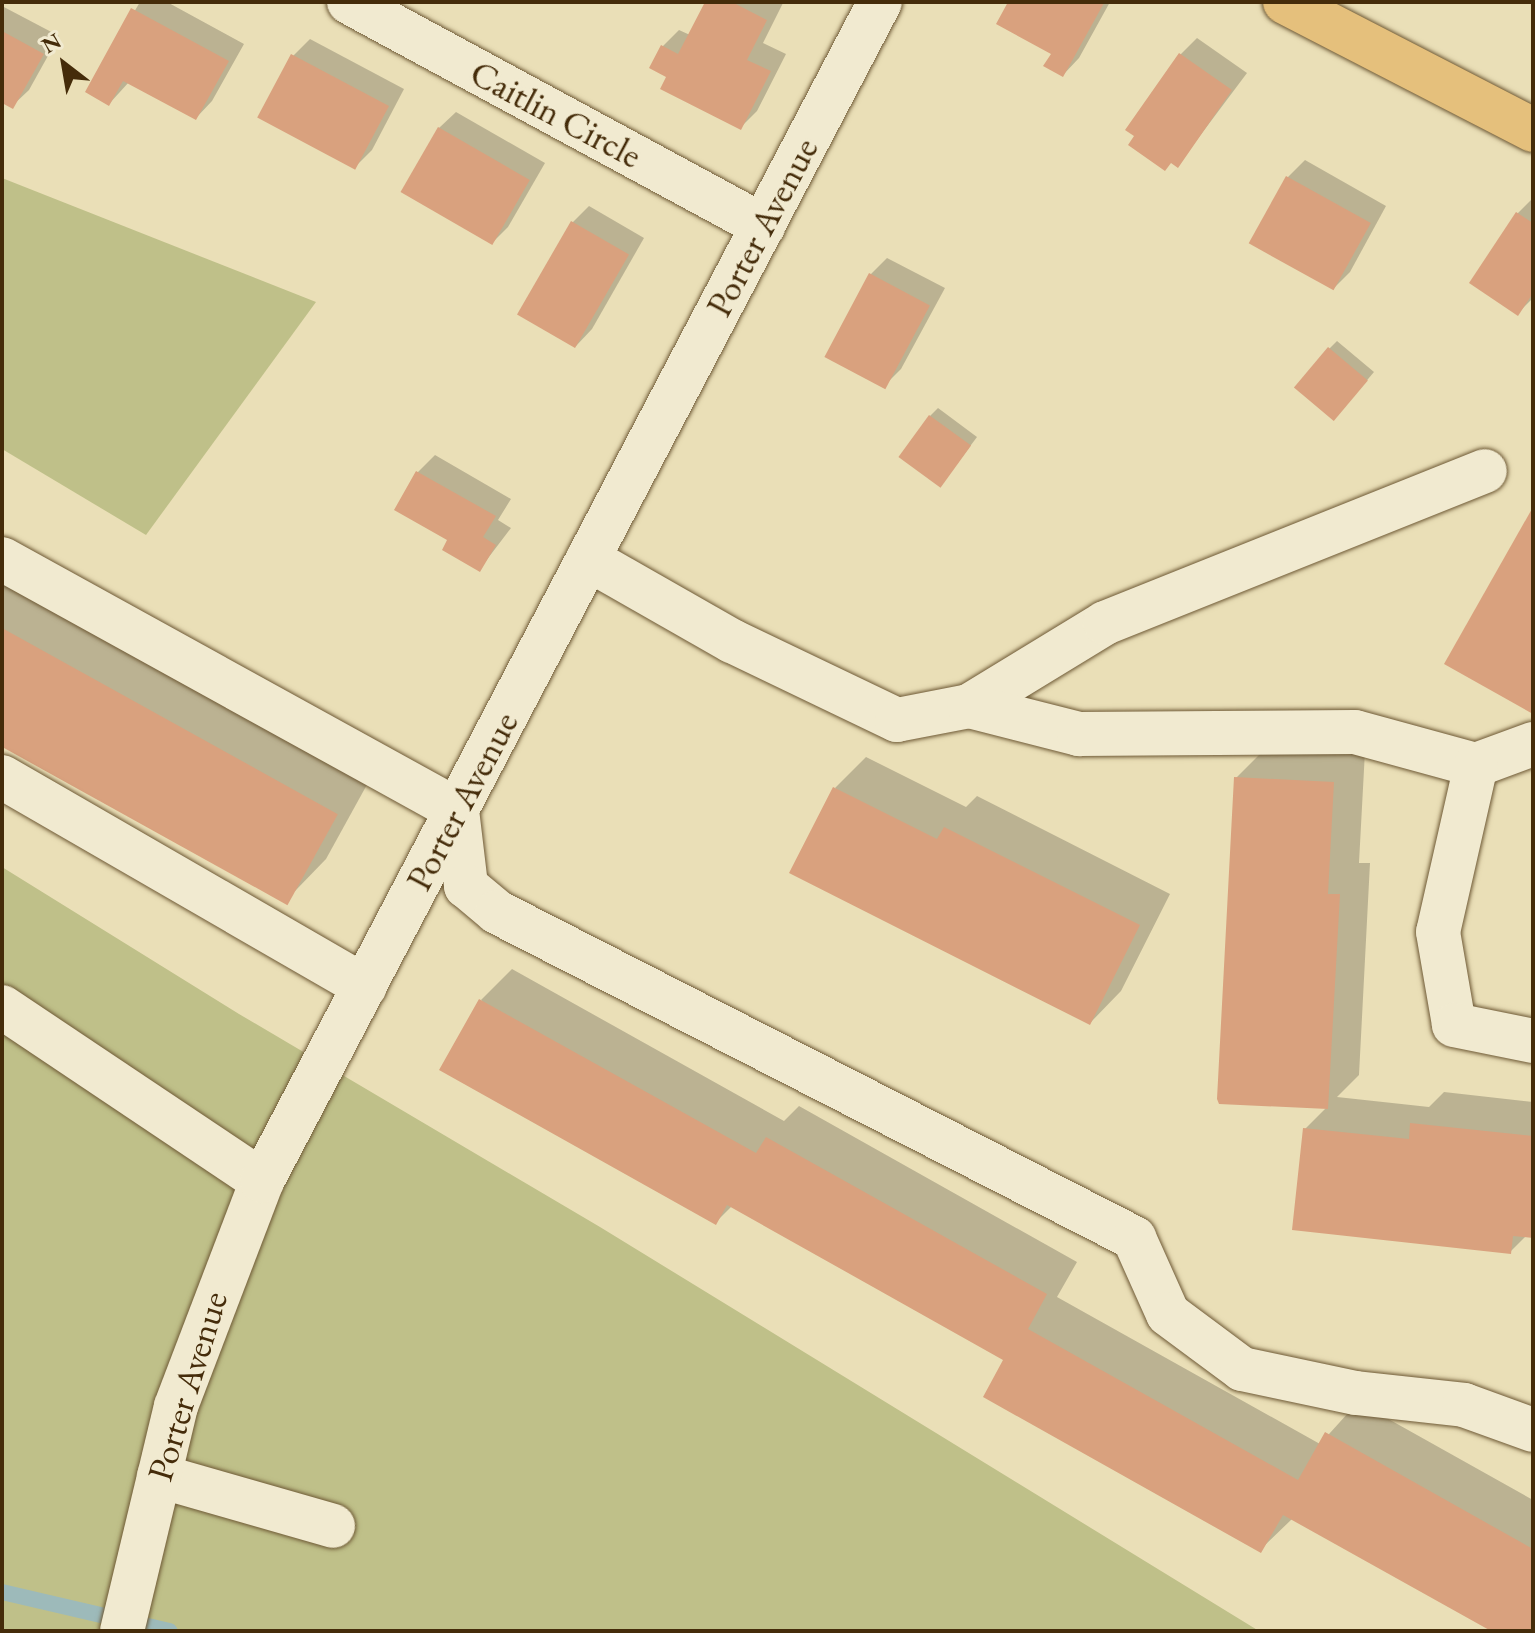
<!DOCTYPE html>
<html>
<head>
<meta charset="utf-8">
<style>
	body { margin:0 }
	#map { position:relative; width:1535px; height:1633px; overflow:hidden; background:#eadfb7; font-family:"EB Garamond",serif }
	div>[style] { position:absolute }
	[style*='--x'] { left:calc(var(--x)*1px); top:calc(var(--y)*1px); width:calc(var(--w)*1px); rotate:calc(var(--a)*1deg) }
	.green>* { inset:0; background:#bfc089 }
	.shadow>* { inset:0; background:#0003 }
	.stream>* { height:16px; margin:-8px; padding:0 8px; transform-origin:8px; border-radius:8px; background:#9dbaba }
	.building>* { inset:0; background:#d9a17e; transform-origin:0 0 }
	.roads { filter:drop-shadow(0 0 2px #6e5935) drop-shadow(0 0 2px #6e5935) }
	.minor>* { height:44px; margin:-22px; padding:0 22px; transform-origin:22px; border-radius:22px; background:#f1ead0 }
	.major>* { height:44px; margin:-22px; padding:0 22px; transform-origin:22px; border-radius:22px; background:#e5c07c }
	span { translate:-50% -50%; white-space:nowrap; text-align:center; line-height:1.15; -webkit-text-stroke:6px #f1ead0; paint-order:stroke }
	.street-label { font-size:36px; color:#452c0a }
	.frame { position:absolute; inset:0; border:4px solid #452c0a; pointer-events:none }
	.north { position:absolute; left:24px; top:24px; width:80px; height:80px; -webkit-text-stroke:6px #f1ead0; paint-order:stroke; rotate:329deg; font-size:22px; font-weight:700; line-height:32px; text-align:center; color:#452c0a }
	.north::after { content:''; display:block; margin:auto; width:28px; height:36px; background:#452c0a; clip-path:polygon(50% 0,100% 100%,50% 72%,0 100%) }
</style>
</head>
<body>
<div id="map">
	<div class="green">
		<div style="clip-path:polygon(2px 178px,316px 302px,146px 535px,2px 449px)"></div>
		<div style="clip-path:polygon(2px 867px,239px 1014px,600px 1227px,1259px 1631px,2px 1631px)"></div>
	</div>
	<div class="shadow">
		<div style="clip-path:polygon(140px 2px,167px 2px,244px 44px,212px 101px,196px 118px,129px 82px,109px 104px,87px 92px)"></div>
		<div style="clip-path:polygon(707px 2px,783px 3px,763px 43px,786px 54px,757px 111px,741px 127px,669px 76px,662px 47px,679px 30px,690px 35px)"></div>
		<div style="clip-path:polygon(1011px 2px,1110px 2px,1079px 58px,1063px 75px,1054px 53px)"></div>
		<div style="clip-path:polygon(2px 6px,59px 36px,29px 90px,12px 106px,2px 101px)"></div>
		<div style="clip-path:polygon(1197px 38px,1247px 73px,1178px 165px,1173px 161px,1180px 55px)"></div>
		<div style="clip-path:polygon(310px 39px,404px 89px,372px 150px,355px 167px,293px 56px)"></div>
		<div style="clip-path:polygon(456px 112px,545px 163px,508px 227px,492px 243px,439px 128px)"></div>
		<div style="clip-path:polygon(1305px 160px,1386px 206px,1350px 272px,1333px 289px,1251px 243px,1288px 177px)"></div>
		<div style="clip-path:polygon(1533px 198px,1533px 298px,1518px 313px,1518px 213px)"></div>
		<div style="clip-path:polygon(589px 206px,644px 238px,592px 329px,576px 346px,572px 223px)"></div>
		<div style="clip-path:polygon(887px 258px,945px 288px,901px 369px,884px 386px,871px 274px)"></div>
		<div style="clip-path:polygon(1337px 341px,1374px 372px,1341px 411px,1329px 349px)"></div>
		<div style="clip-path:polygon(938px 408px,977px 437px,947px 477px,930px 416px)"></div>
		<div style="clip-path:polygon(435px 455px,511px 499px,498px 520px,511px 528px,479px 570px,450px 540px,397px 509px,418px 472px)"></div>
		<div style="clip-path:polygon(2px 580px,369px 781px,326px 859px,295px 891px,2px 730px)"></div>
		<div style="clip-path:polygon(1268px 746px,1365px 751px,1359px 863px,1370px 863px,1359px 1075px,1337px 1097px,1429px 1107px,1444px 1092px,1533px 1102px,1533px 1236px,1527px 1235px,1510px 1252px,1305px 1129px,1327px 1107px,1236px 778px)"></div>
		<div style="clip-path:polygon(866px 757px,966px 807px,977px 796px,1170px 894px,1121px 991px,1090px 1023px,835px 788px)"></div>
		<div style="clip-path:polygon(512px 969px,784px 1121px,799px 1106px,1077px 1262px,1057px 1297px,1320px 1444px,1358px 1402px,1533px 1500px,1533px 1631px,1495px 1631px,1293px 1518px,1260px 1550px,1006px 1359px,732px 1206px,716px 1222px,481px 1000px)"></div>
	</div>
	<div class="stream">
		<div style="--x:2;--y:1592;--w:172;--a:13.1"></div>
	</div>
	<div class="building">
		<div style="clip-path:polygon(705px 2px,732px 2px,767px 20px,747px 60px,771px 71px,741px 130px,660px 89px,666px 77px,649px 68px,661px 45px,678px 54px)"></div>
		<div style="clip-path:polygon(1008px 2px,1102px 2px,1104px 3px,1063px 77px,1043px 66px,1051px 54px,996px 24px)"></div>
		<div style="clip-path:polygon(131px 8px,229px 61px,196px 120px,123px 81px,109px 106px,85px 92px)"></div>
		<div style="clip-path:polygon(2px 31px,44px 54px,13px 109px,2px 103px)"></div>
		<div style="clip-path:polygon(1179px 53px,1232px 90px,1178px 168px,1171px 163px,1165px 171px,1128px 145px,1134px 136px,1125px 130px)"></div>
		<div style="left:291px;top:54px;width:111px;height:72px;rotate:28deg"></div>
		<div style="left:438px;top:127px;width:106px;height:75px;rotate:30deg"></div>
		<div style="left:1286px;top:176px;width:97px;height:77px;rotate:29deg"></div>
		<div style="clip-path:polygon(1516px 212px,1533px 223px,1533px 293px,1518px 316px,1469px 283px)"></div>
		<div style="left:571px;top:221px;width:67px;height:108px;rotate:30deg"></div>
		<div style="left:869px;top:273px;width:69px;height:95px;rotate:28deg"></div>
		<div style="left:1328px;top:347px;width:52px;height:53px;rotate:40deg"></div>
		<div style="left:929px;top:415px;width:52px;height:52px;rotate:36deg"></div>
		<div style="clip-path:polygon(416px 471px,496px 516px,483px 537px,496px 545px,480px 572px,442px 550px,447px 540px,394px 510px)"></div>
		<div style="clip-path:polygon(1533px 507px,1533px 714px,1444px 664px)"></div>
		<div style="left:2px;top:628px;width:384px;height:104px;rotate:29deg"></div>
		<div style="clip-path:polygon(1234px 777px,1334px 782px,1328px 894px,1340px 894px,1328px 1109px,1219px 1104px,1217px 1099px)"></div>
		<div style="clip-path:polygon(833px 787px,937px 839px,944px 827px,1140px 925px,1090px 1025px,789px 873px)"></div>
		<div style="clip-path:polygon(479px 999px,756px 1153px,766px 1137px,1047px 1294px,1028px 1329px,1298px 1480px,1325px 1432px,1533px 1549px,1533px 1631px,1491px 1631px,1283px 1515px,1261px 1553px,983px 1397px,1003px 1360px,727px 1205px,716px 1225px,439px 1070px)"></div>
		<div style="clip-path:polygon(1410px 1123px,1533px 1136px,1533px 1238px,1513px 1236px,1511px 1254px,1292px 1230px,1303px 1128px,1409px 1139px)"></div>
	</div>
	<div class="roads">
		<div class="minor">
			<div style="--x:349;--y:2;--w:471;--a:28.4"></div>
			<div style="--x:2;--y:559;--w:520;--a:28.88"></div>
			<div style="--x:457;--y:810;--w:77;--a:83.2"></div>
			<div style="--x:466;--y:886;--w:40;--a:40"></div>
			<div style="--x:497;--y:912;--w:716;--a:27.1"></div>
			<div style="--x:1134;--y:1238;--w:83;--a:65.9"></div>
			<div style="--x:1168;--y:1314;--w:92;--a:36.6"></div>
			<div style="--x:1242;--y:1369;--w:116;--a:11.9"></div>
			<div style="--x:1356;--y:1393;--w:109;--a:6.3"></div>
			<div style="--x:1464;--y:1405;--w:73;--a:19.9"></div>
			<div style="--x:588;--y:559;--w:166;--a:29.7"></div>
			<div style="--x:732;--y:641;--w:183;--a:25.6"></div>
			<div style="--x:897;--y:720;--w:73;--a:-11"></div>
			<div style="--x:969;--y:706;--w:159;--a:-31.4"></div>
			<div style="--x:1105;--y:623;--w:409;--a:-21.8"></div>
			<div style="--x:969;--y:706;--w:114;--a:14.3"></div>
			<div style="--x:1079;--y:734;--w:276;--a:-0.4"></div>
			<div style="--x:1355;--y:732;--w:125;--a:15.3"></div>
			<div style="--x:1476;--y:765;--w:61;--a:-20.2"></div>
			<div style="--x:1476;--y:765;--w:171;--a:102.8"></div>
			<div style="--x:1438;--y:932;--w:94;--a:80.2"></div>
			<div style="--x:1454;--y:1025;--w:81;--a:11.4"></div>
			<div style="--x:2;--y:777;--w:419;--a:30"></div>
			<div style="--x:2;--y:1007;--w:313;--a:33.8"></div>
			<div style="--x:159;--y:1476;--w:181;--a:16"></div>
			<div style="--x:122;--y:1631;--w:231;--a:-76.5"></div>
			<div style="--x:176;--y:1406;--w:241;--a:-69.1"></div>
			<div style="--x:262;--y:1181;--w:1331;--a:-62.34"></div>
		</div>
		<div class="major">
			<div style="--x:1285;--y:2;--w:279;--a:27.3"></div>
		</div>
	</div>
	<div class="street-label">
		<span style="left:556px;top:114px;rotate:28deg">Caitlin Circle</span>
		<span style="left:762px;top:227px;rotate:-62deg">Porter Avenue</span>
		<span style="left:462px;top:801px;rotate:-62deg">Porter Avenue</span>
		<span style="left:187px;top:1386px;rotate:-73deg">Porter Avenue</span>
	</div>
	<div class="frame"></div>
	<div class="north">N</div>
</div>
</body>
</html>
